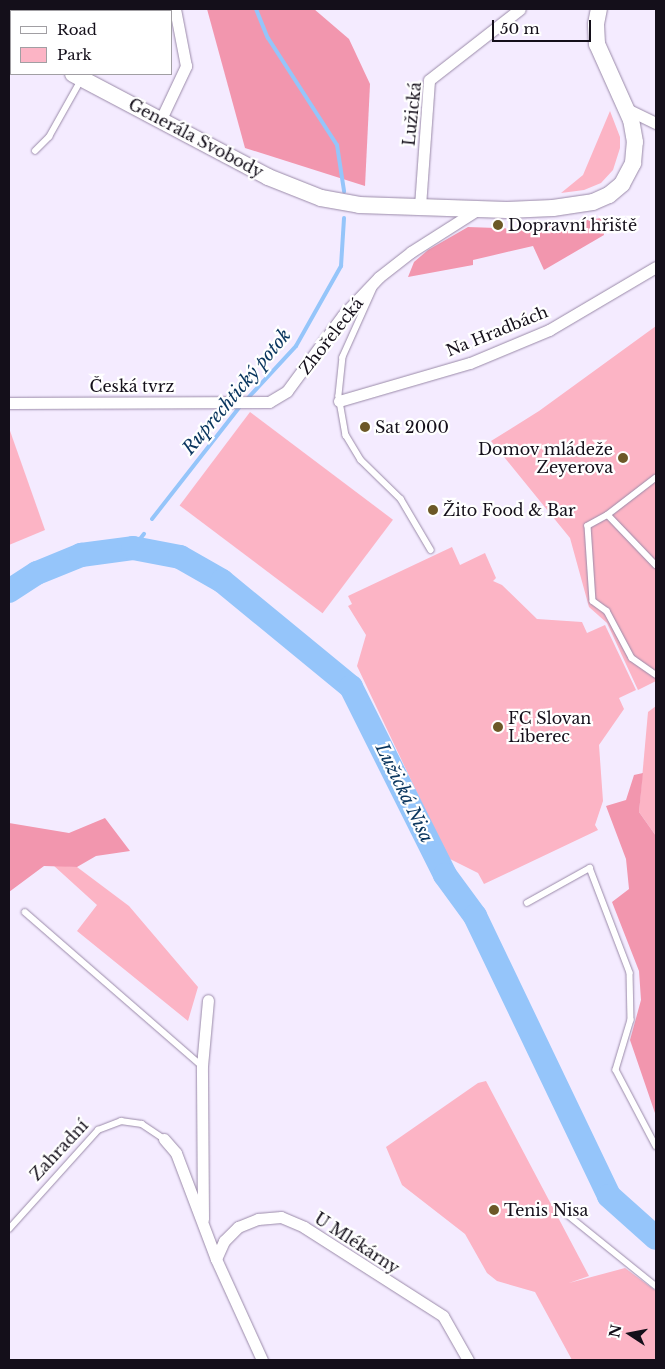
<!DOCTYPE html>
<html>
<head>
<meta charset="utf-8">
<style>
	body { margin:0 }
	#map { position:relative; width:665px; height:1369px; overflow:hidden; background:#f4ebff; font-family:"Libre Baskerville",serif }
	div>[style] { position:absolute }
	[style*='--x'] { left:calc(var(--x)*1px); top:calc(var(--y)*1px); width:calc(var(--w)*1px); rotate:calc(var(--a)*1deg) }
	.green>* { inset:0; background:#fcb4c5; transform-origin:0 0 }
	.forest>* { inset:0; background:#f296ae }
	.stream>* { height:4px; margin:-2px; padding:0 2px; transform-origin:2px; border-radius:2px; background:#95c5fa }
	.river>* { height:24px; margin:-12px; padding:0 12px; transform-origin:12px; border-radius:12px; background:#95c5fa }
	.roads { filter:drop-shadow(0 0 1px #9a8aa9) drop-shadow(0 0 1px #9a8aa9) }
	.lane>* { height:5.5px; margin:-2.75px; padding:0 2.75px; transform-origin:2.75px; border-radius:2.75px; background:#fff }
	.street>* { height:11px; margin:-5.5px; padding:0 5.5px; transform-origin:5.5px; border-radius:5.5px; background:#fff }
	.secondary>* { height:16px; margin:-8px; padding:0 8px; transform-origin:8px; border-radius:8px; background:#fff }
	.dots>* { width:14px; height:14px; translate:-50% -50%; box-sizing:border-box; border:2px solid #fff; border-radius:50% }
	span { translate:-50% -50%; white-space:nowrap; text-align:center; line-height:1.15; -webkit-text-stroke:4.5px #fff; paint-order:stroke }
	.street-label { font-size:16px; color:#140f1a }
	.poi-label { font-size:16px; color:#140f1a }
	.left { translate:0 -50%; text-align:left }
	.right { translate:-100% -50%; text-align:right }
	.water-label { font-size:18px; color:#09355e; font-style:italic }
	.frame { position:absolute; inset:0; border:10px solid #140f1a; pointer-events:none }
	.legend { position:absolute; left:10px; top:10px; width:162px; height:65px; box-sizing:border-box; background:#fff; border:1px solid #a19fa3; margin:0; padding:6px 9px; list-style:none; font-size:15px; color:#140f1a }
	.legend li { display:flex; align-items:center; gap:10px; height:25px }
	.legend b { width:25px; border:1px solid #a19fa3 }
	.north { position:absolute; left:605px; top:1309px; width:50px; height:50px; -webkit-text-stroke:4px #fff; paint-order:stroke; rotate:281deg; font-size:14px; font-weight:700; line-height:20px; text-align:center; color:#140f1a }
	.north::after { content:''; display:block; margin:auto; width:18px; height:22px; background:#140f1a; clip-path:polygon(50% 0,100% 100%,50% 72%,0 100%) }
	.scale { position:absolute; left:492px; top:20px; width:99px; height:22px; box-sizing:border-box; border:2px solid #140f1a; border-top:0; padding-left:6px; font-size:15px; line-height:18px; white-space:nowrap; color:#140f1a; -webkit-text-stroke:4px #fff; paint-order:stroke }
</style>
</head>
<body>
<div id="map">
	<div class="green">
		<div style="clip-path:polygon(610px 111px,620px 137px,620px 148px,613px 170px,601px 183px,584px 190px,561px 193px,583px 175px)"></div>
		<div style="clip-path:polygon(656px 326px,656px 681px,638px 690px,607px 623px,589px 607px,570px 538px,491px 441px,539px 411px)"></div>
		<div style="left:250px;top:412px;width:179px;height:117px;rotate:37deg"></div>
		<div style="clip-path:polygon(9px 428px,45px 530px,9px 545px)"></div>
		<div style="clip-path:polygon(452px 547px,460px 565px,485px 553px,496px 578px,493px 581px,502px 585px,537px 619px,582px 622px,587px 633px,605px 625px,636px 690px,619px 698px,624px 709px,599px 745px,603px 801px,595px 825px,598px 830px,484px 884px,478px 873px,448px 858px,357px 666px,366px 635px,348px 606px,352px 604px,348px 596px)"></div>
		<div style="clip-path:polygon(656px 706px,656px 836px,639px 812px,648px 712px)"></div>
		<div style="clip-path:polygon(53px 865px,77px 867px,129px 906px,198px 987px,188px 1021px,77px 931px,97px 905px)"></div>
		<div style="clip-path:polygon(486px 1081px,589px 1276px,569px 1283px,625px 1268px,656px 1291px,656px 1360px,572px 1360px,535px 1292px,497px 1281px,487px 1273px,465px 1234px,402px 1185px,386px 1147px,478px 1083px)"></div>
	</div>
	<div class="forest">
		<div style="clip-path:polygon(207px 9px,314px 9px,349px 39px,370px 84px,365px 186px,245px 148px)"></div>
		<div style="clip-path:polygon(601px 218px,604px 235px,544px 270px,533px 246px,473px 260px,473px 265px,408px 277px,414px 262px,428px 250px,468px 227px,528px 229px)"></div>
		<div style="clip-path:polygon(643px 773px,639px 812px,656px 836px,656px 1116px,630px 1040px,641px 1000px,639px 971px,612px 902px,629px 889px,626px 859px,606px 806px,626px 800px,634px 775px)"></div>
		<div style="clip-path:polygon(105px 818px,130px 851px,96px 856px,77px 867px,44px 866px,9px 892px,9px 823px,69px 833px)"></div>
	</div>
	<div class="stream">
		<div style="--x:256;--y:9;--w:31;--a:68"></div>
		<div style="--x:268;--y:38;--w:127;--a:57.2"></div>
		<div style="--x:337;--y:145;--w:47;--a:81.3"></div>
		<div style="--x:247;--y:399;--w:72;--a:-47.2"></div>
		<div style="--x:296;--y:346;--w:92;--a:-60.6"></div>
		<div style="--x:341;--y:266;--w:48;--a:-86.4"></div>
		<div style="--x:152;--y:519;--w:146;--a:-52"></div>
		<div style="--x:133;--y:548;--w:18;--a:-52"></div>
	</div>
	<div class="river">
		<div style="--x:9;--y:591;--w:33;--a:-33"></div>
		<div style="--x:37;--y:573;--w:48;--a:-22.2"></div>
		<div style="--x:81;--y:555;--w:52;--a:-7.7"></div>
		<div style="--x:133;--y:548;--w:48;--a:10.8"></div>
		<div style="--x:180;--y:557;--w:48;--a:29.7"></div>
		<div style="--x:222;--y:581;--w:167;--a:39.4"></div>
		<div style="--x:351;--y:687;--w:210;--a:63.4"></div>
		<div style="--x:445;--y:875;--w:51;--a:53.8"></div>
		<div style="--x:475;--y:916;--w:310;--a:64.4"></div>
		<div style="--x:609;--y:1196;--w:63;--a:41.8"></div>
	</div>
	<div class="roads">
		<div class="lane">
			<div style="--x:35;--y:151;--w:20;--a:-45"></div>
			<div style="--x:49;--y:137;--w:65;--a:-60.7"></div>
			<div style="--x:374;--y:288;--w:76;--a:114.2"></div>
			<div style="--x:343;--y:357;--w:39;--a:96"></div>
			<div style="--x:339;--y:396;--w:40;--a:80"></div>
			<div style="--x:346;--y:435;--w:29;--a:59"></div>
			<div style="--x:361;--y:460;--w:56;--a:44.3"></div>
			<div style="--x:401;--y:499;--w:59;--a:59.5"></div>
			<div style="--x:656;--y:478;--w:61;--a:142.4"></div>
			<div style="--x:608;--y:515;--w:69;--a:46.2"></div>
			<div style="--x:608;--y:515;--w:23;--a:151"></div>
			<div style="--x:588;--y:526;--w:75;--a:86.2"></div>
			<div style="--x:593;--y:601;--w:17;--a:36"></div>
			<div style="--x:607;--y:611;--w:53;--a:62"></div>
			<div style="--x:632;--y:658;--w:29;--a:35"></div>
			<div style="--x:527;--y:903;--w:72;--a:-29.1"></div>
			<div style="--x:590;--y:868;--w:112;--a:69.1"></div>
			<div style="--x:630;--y:973;--w:47;--a:88.8"></div>
			<div style="--x:631;--y:1020;--w:52;--a:106.7"></div>
			<div style="--x:616;--y:1070;--w:86;--a:62.2"></div>
			<div style="--x:25;--y:912;--w:235;--a:41"></div>
			<div style="--x:563;--y:1211;--w:119;--a:38.9"></div>
			<div style="--x:9;--y:1229;--w:133;--a:-48"></div>
			<div style="--x:98;--y:1130;--w:25;--a:-21"></div>
			<div style="--x:121;--y:1121;--w:21;--a:8"></div>
			<div style="--x:142;--y:1124;--w:27;--a:34"></div>
		</div>
		<div class="street">
			<div style="--x:627;--y:109;--w:32;--a:26"></div>
			<div style="--x:161;--y:119;--w:59;--a:-64.7"></div>
			<div style="--x:186;--y:66;--w:58;--a:-100.9"></div>
			<div style="--x:420;--y:206;--w:126;--a:-85.9"></div>
			<div style="--x:429;--y:80;--w:115;--a:-38"></div>
			<div style="--x:339;--y:401;--w:136;--a:-16.2"></div>
			<div style="--x:470;--y:363;--w:86;--a:-22.7"></div>
			<div style="--x:549;--y:330;--w:124;--a:-30.5"></div>
			<div style="--x:9;--y:403;--w:260;--a:-0.2"></div>
			<div style="--x:269;--y:402;--w:21;--a:-31"></div>
			<div style="--x:287;--y:391;--w:94;--a:-53.6"></div>
			<div style="--x:343;--y:315;--w:52;--a:-46.5"></div>
			<div style="--x:379;--y:277;--w:41;--a:-38"></div>
			<div style="--x:411;--y:252;--w:78;--a:-32.5"></div>
			<div style="--x:164;--y:1139;--w:18;--a:49"></div>
			<div style="--x:176;--y:1153;--w:113;--a:69.3"></div>
			<div style="--x:216;--y:1259;--w:111;--a:65.5"></div>
			<div style="--x:203;--y:1219;--w:153;--a:-90.4"></div>
			<div style="--x:202;--y:1066;--w:66;--a:-84.8"></div>
			<div style="--x:216;--y:1259;--w:20;--a:-66"></div>
			<div style="--x:224;--y:1241;--w:20;--a:-45"></div>
			<div style="--x:238;--y:1227;--w:22;--a:-22"></div>
			<div style="--x:258;--y:1219;--w:23;--a:-5"></div>
			<div style="--x:281;--y:1217;--w:25;--a:23"></div>
			<div style="--x:304;--y:1227;--w:165;--a:32.6"></div>
			<div style="--x:443;--y:1316;--w:51;--a:60.4"></div>
		</div>
		<div class="secondary">
			<div style="--x:9;--y:40;--w:3;--a:45"></div>
			<div style="--x:73;--y:74;--w:221;--a:27.8"></div>
			<div style="--x:268;--y:177;--w:57;--a:21.6"></div>
			<div style="--x:321;--y:198;--w:39;--a:10"></div>
			<div style="--x:359;--y:205;--w:148;--a:1.9"></div>
			<div style="--x:507;--y:210;--w:46;--a:-2.5"></div>
			<div style="--x:553;--y:208;--w:40;--a:-8.5"></div>
			<div style="--x:593;--y:202;--w:17;--a:-24"></div>
			<div style="--x:609;--y:195;--w:17;--a:-40"></div>
			<div style="--x:622;--y:184;--w:24;--a:-62"></div>
			<div style="--x:633;--y:163;--w:21;--a:-85"></div>
			<div style="--x:635;--y:142;--w:22;--a:-100"></div>
			<div style="--x:631;--y:120;--w:83;--a:-114.1"></div>
			<div style="--x:597;--y:44;--w:20;--a:-93"></div>
			<div style="--x:596;--y:24;--w:15;--a:-79"></div>
		</div>
	</div>
	<div class="dots">
		<div style="left:498px;top:225px;background:#6c5827"></div>
		<div style="left:365px;top:427px;background:#6c5827"></div>
		<div style="left:623px;top:458px;background:#6c5827"></div>
		<div style="left:433px;top:510px;background:#6c5827"></div>
		<div style="left:498px;top:727px;background:#6c5827"></div>
		<div style="left:494px;top:1210px;background:#6c5827"></div>
	</div>
	<div class="street-label">
		<span style="left:412px;top:114px;rotate:-84deg">Lužická</span>
		<span style="left:196px;top:138px;rotate:28deg">Generála Svobody</span>
		<span style="left:497px;top:331px;rotate:-22deg">Na Hradbách</span>
		<span style="left:331px;top:336px;rotate:-52deg">Zhořelecká</span>
		<span style="left:132px;top:386px">Česká tvrz</span>
		<span style="left:59px;top:1150px;rotate:-47deg">Zahradní</span>
		<span style="left:357px;top:1243px;rotate:33deg">U Mlékárny</span>
	</div>
	<div class="poi-label">
		<span class="left" style="left:508px;top:225px">Dopravní hřiště</span>
		<span class="left" style="left:375px;top:427px">Sat 2000</span>
		<span class="right" style="left:613px;top:458px">Domov mládeže<br>Zeyerova</span>
		<span class="left" style="left:443px;top:510px">Žito Food &amp; Bar</span>
		<span class="left" style="left:508px;top:727px">FC Slovan<br>Liberec</span>
		<span class="left" style="left:504px;top:1210px">Tenis Nisa</span>
	</div>
	<div class="water-label">
		<span style="left:237px;top:392px;rotate:-50deg">Ruprechtický potok</span>
		<span style="left:404px;top:793px;rotate:64deg">Lužická Nisa</span>
	</div>
	<div class="frame"></div>
	<ul class="legend">
	<li><b style="height:6px;background:#fff"></b>Road</li>
	<li><b style="height:14px;background:#fcb4c5"></b>Park</li>
	</ul>
	<div class="north">N</div>
	<div class="scale">50 m</div>
</div>
</body>
</html>
